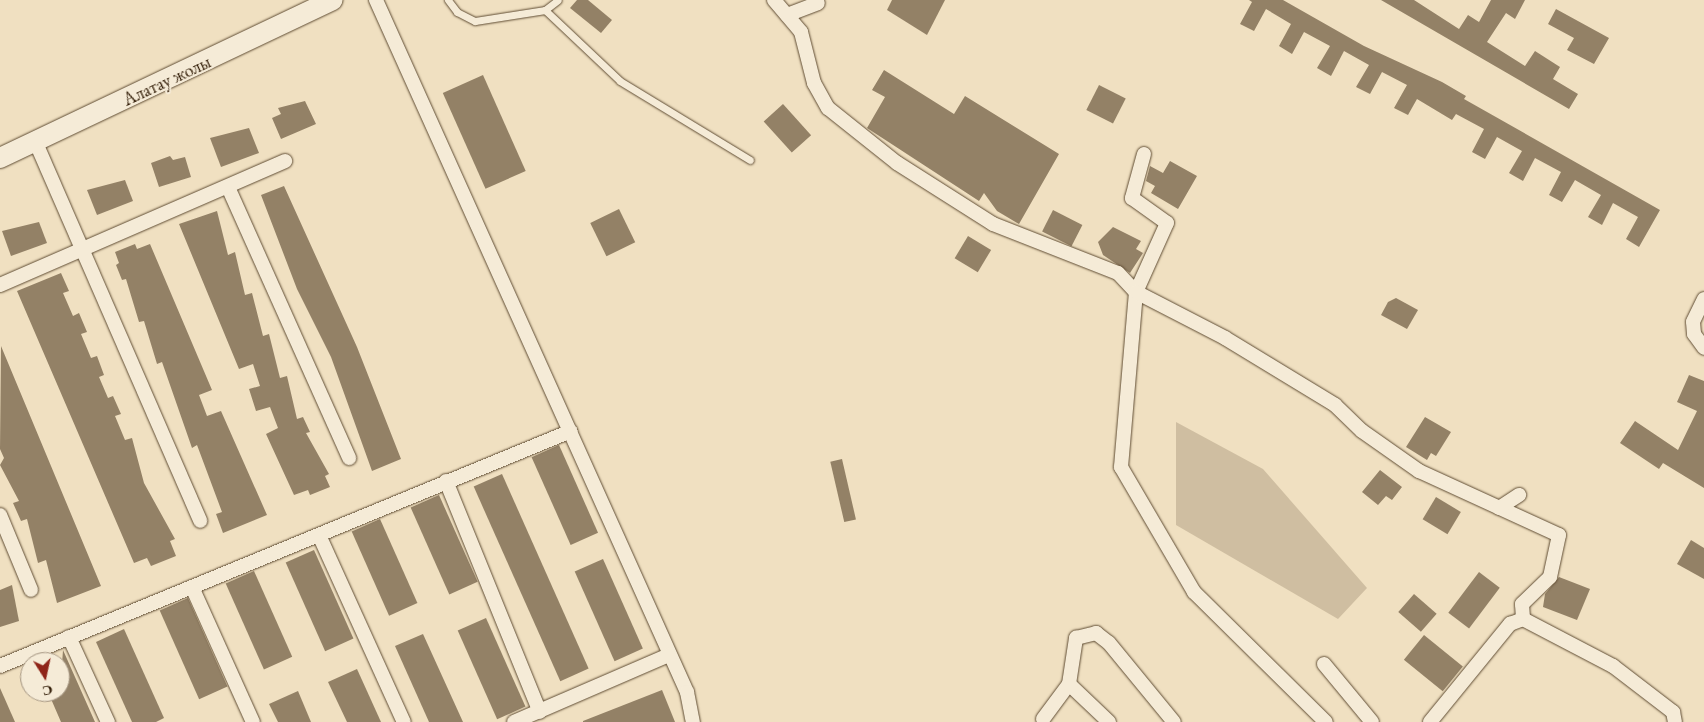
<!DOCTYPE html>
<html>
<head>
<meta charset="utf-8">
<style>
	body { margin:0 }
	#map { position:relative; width:1704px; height:722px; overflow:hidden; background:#f0e0c1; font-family:"EB Garamond",serif }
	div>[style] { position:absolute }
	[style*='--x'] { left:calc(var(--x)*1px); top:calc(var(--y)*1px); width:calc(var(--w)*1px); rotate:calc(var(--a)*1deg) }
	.green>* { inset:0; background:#cfbea1 }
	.building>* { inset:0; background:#938166; transform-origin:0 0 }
	.roads { filter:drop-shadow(0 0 1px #5f4c33) drop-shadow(0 0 1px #5f4c33) }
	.service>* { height:7px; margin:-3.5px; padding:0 3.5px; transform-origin:3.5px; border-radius:3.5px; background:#f5ebd7 }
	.minor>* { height:14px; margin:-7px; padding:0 7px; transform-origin:7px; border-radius:7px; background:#f5ebd7 }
	.secondary>* { height:20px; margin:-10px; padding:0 10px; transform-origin:10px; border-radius:10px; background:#f5ebd7 }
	span { translate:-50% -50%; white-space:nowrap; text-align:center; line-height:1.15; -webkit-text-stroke:4px #f5ebd7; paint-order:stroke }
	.street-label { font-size:18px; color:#2f1a04 }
	.north { position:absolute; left:20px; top:652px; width:50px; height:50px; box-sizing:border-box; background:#f5ebd7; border:1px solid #a69783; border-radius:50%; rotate:170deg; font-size:14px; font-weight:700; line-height:20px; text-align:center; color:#2f1a04 }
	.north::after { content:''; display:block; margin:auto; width:18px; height:22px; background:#8f2418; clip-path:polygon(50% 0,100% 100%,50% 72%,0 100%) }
</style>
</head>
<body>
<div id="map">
	<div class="green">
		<div style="clip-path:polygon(1176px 422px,1263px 469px,1367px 588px,1338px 619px,1176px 525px)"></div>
	</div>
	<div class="building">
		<div style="clip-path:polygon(577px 0,588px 0,612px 20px,601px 33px,570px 8px)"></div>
		<div style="clip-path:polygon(892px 0,945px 0,927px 35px,887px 10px)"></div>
		<div style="clip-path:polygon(1249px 0,1283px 0,1364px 46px,1442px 82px,1466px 96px,1464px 99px,1660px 210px,1639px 247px,1626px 239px,1638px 217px,1613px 203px,1602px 225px,1588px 217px,1601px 195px,1575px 180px,1562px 202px,1549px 195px,1561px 172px,1535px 158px,1523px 181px,1509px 173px,1522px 151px,1497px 137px,1485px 159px,1472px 152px,1484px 129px,1456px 114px,1452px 120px,1417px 99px,1408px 115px,1394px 108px,1407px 85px,1382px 72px,1370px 94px,1356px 87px,1369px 65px,1344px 51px,1331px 76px,1317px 68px,1330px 46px,1304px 32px,1292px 54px,1279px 46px,1291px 24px,1266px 9px,1254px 31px,1240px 24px,1252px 2px)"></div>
		<div style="clip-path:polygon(1381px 0,1414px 0,1459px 29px,1468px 15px,1479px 22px,1491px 0,1525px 0,1515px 19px,1506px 13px,1487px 42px,1525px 66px,1535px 51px,1560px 67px,1553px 79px,1578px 94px,1569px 109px)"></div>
		<div style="clip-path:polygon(1556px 9px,1609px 38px,1594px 64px,1567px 50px,1574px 38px,1548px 24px)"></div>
		<div style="clip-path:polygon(884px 70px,954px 114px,965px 96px,1059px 154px,1019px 224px,997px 211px,984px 193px,979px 201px,867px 128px,885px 97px,872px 90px)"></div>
		<div style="left:483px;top:75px;width:105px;height:44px;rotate:66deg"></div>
		<div style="left:1099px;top:85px;width:30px;height:28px;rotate:27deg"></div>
		<div style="clip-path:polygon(305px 101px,316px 124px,281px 139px,272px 118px,281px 114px,278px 108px)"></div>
		<div style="left:783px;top:104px;width:42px;height:26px;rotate:48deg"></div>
		<div style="clip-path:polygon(249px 128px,259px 153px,221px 167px,210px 138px)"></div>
		<div style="clip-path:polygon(170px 156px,173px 160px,185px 157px,191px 177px,159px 187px,151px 163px)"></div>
		<div style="clip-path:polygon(1170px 161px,1197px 176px,1178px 209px,1151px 193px,1155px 186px,1146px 181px,1150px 166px,1163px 173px)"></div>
		<div style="clip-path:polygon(125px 180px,133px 201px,97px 215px,87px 190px)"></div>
		<div style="clip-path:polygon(284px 186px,357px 347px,401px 459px,372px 471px,331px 357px,297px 289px,261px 195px)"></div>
		<div style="left:619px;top:209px;width:37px;height:32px;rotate:64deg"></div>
		<div style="left:1053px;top:210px;width:33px;height:24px;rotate:27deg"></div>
		<div style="clip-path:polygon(217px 211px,228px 255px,235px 252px,245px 295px,252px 293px,263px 336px,269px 334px,280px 378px,287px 376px,297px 419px,303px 417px,310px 432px,306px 433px,329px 474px,325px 476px,330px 487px,310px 495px,308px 490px,294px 495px,266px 434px,278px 428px,270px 407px,256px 411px,249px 389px,260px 386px,253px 364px,239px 369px,179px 224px)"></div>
		<div style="clip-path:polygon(39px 222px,47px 243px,11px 256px,2px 231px)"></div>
		<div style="clip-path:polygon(1113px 227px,1141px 241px,1136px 249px,1143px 253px,1130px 273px,1103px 255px,1098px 242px)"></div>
		<div style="left:968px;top:236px;width:27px;height:26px;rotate:31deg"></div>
		<div style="clip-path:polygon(135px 244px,137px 249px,150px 244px,212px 390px,199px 395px,207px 416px,221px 411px,267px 515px,223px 533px,216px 514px,222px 512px,197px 445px,192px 448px,162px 362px,157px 364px,144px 321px,139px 322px,126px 279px,122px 280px,116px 265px,119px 263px,115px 252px)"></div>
		<div style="clip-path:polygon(61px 273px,69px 291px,63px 293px,73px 316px,79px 313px,87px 332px,81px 334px,91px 358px,97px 356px,104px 375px,99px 377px,108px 398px,113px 396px,121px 414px,115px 416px,125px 440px,132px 438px,144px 483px,175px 539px,170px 541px,176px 556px,151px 566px,147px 558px,134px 563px,17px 291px)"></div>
		<div style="clip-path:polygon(1396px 298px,1418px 310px,1407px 329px,1381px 315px,1388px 302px)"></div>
		<div style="clip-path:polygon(1px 346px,101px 586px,57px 603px,46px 560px,38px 563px,27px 519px,21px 521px,13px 503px,19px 501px,0 465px,4px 458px,0 449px)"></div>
		<div style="clip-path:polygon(1689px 375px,1704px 381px,1704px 488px,1663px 463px,1659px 469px,1620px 443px,1635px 421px,1678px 450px,1697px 411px,1677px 402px)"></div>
		<div style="clip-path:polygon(1425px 417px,1451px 432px,1436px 456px,1431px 453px,1427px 460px,1406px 447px)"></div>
		<div style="left:559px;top:445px;width:96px;height:30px;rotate:66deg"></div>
		<div style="left:842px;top:459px;width:62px;height:12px;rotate:77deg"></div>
		<div style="clip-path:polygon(1380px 470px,1402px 487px,1392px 500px,1386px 496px,1378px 505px,1362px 492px)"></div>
		<div style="left:502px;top:474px;width:213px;height:31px;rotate:66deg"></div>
		<div style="left:439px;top:495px;width:95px;height:31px;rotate:66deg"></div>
		<div style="left:1436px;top:497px;width:29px;height:26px;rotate:31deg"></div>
		<div style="left:380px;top:519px;width:92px;height:31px;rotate:66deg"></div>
		<div style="clip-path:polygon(1691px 540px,1704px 548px,1704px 579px,1677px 564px)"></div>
		<div style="left:314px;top:550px;width:97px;height:31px;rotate:66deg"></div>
		<div style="left:603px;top:559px;width:98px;height:31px;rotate:66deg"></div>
		<div style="left:254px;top:571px;width:94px;height:31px;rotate:66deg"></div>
		<div style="left:1479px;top:572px;width:26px;height:51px;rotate:37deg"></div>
		<div style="clip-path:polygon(1559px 577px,1590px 589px,1577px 620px,1543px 607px,1545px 594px)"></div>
		<div style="clip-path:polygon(12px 585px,19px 621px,0 627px,0 590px)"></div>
		<div style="left:1414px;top:594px;width:30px;height:24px;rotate:41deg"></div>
		<div style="left:188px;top:598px;width:97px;height:31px;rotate:66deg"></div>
		<div style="left:486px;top:618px;width:97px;height:31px;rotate:66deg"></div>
		<div style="clip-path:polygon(124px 629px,164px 718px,156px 722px,132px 722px,96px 642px)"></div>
		<div style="clip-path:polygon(423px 634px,463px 722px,429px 722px,395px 646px)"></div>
		<div style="left:1424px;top:635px;width:50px;height:32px;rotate:39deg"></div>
		<div style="clip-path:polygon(63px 650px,95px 722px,61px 722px,48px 692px,60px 692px)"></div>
		<div style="clip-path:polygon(357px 669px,381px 722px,347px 722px,328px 682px)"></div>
		<div style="clip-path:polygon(0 688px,15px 722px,0 722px)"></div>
		<div style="clip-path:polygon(662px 690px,675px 722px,583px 722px,583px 721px)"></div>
		<div style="clip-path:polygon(298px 691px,311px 722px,278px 722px,269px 704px)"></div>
	</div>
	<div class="roads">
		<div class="service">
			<div style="--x:448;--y:0;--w:15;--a:53"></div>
			<div style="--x:457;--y:12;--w:20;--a:27"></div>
			<div style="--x:475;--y:21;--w:71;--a:-8.9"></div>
			<div style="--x:545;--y:10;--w:103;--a:43.4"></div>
			<div style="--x:620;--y:81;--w:152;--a:31.3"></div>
			<div style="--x:545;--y:10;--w:16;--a:-38"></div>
		</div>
		<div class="minor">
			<div style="--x:376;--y:0;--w:759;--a:65.8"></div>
			<div style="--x:687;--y:692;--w:31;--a:79"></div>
			<div style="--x:774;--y:0;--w:42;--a:49.8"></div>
			<div style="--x:801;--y:32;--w:53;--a:75.7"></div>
			<div style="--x:814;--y:83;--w:29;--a:61"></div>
			<div style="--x:828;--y:108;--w:88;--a:38.6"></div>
			<div style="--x:897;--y:163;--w:114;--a:32.4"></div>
			<div style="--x:993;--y:224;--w:134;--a:21.4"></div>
			<div style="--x:1118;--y:273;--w:26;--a:47"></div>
			<div style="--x:1136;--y:292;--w:176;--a:94.9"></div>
			<div style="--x:1121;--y:467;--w:145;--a:59.7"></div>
			<div style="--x:1194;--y:592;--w:185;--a:44.6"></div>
			<div style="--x:787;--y:15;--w:33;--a:-21"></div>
			<div style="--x:36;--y:143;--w:412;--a:66.5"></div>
			<div style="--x:1144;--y:154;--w:46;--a:105.3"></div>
			<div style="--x:1132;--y:198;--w:43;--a:35.5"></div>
			<div style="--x:1167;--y:223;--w:76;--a:114.2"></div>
			<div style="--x:1136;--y:292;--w:100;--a:27.3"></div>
			<div style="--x:1225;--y:338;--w:129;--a:31.3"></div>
			<div style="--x:1335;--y:405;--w:37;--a:44"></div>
			<div style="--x:1362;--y:431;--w:70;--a:35.1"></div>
			<div style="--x:1419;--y:471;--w:154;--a:24.6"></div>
			<div style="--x:1559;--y:535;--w:43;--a:102.1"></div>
			<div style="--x:1550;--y:577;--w:39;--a:136"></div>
			<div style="--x:1522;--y:604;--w:15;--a:86"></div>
			<div style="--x:1523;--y:619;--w:102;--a:27.6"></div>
			<div style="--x:1613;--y:666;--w:76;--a:37.5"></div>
			<div style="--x:1673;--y:712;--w:10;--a:79"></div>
			<div style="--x:228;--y:187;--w:297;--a:65.9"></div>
			<div style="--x:0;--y:285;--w:311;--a:-23.5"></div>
			<div style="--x:1704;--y:299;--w:25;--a:116"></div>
			<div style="--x:1693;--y:322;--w:12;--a:85"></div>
			<div style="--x:1694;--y:334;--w:17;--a:54"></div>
			<div style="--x:446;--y:481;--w:249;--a:67.9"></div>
			<div style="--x:1499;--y:508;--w:24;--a:-33"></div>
			<div style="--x:0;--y:515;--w:81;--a:67.5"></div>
			<div style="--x:319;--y:535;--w:205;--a:65.6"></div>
			<div style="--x:192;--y:587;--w:148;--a:65.7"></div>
			<div style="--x:69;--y:637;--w:94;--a:65.4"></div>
			<div style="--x:1324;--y:664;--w:75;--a:50.4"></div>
			<div style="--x:0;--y:666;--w:617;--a:-22.37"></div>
			<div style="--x:1043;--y:719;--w:44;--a:-53.4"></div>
			<div style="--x:514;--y:722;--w:169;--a:-23.4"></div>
			<div style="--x:1109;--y:722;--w:55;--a:-136.5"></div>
			<div style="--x:1069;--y:684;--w:47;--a:-81.3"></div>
			<div style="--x:1076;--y:638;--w:21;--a:-14"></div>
			<div style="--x:1096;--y:633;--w:16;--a:38"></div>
			<div style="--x:1109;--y:643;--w:102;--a:50.6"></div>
			<div style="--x:1430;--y:722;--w:127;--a:-50.8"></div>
			<div style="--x:1510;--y:624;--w:14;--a:-21"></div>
		</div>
		<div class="secondary">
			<div style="--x:0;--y:158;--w:368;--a:-25.4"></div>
		</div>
	</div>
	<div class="street-label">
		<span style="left:167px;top:81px;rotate:-25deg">Алатау жолы</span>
	</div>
	<div class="north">С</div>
</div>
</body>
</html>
